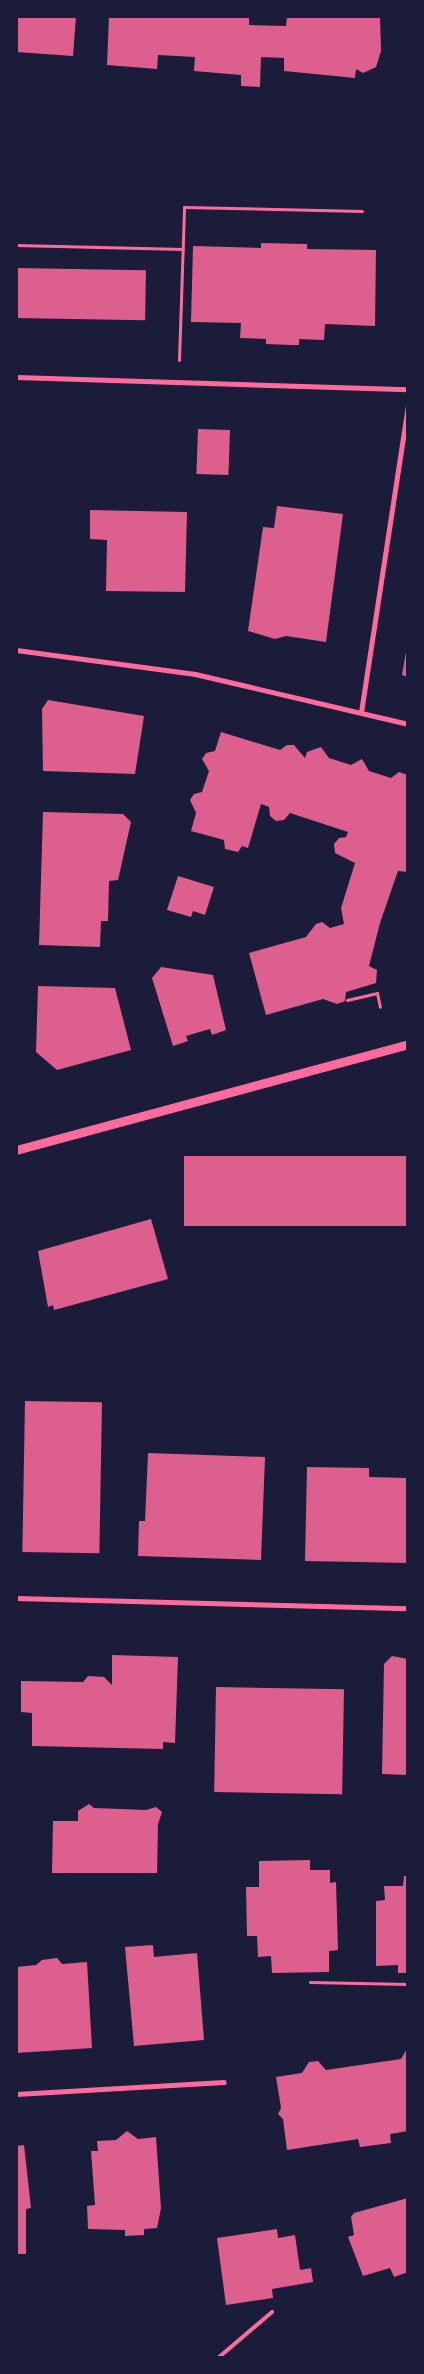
<!DOCTYPE html>
<html>
<head>
<meta charset="utf-8">
<style>
	body { margin:0 }
	#map { position:relative; width:424px; height:2374px; overflow:hidden; background:#1b1b3a; font-family:Quicksand,sans-serif }
	div>[style] { position:absolute }
	[style*='--x'] { left:calc(var(--x)*1px); top:calc(var(--y)*1px); width:calc(var(--w)*1px); rotate:calc(var(--a)*1deg) }
	.building>* { inset:0; background:#dd5f8e; transform-origin:0 0 }
	.path>* { height:3px; margin:-1.5px; padding:0 1.5px; transform-origin:1.5px; border-radius:1.5px; background:#ff6b9d }
	.service>* { height:4px; margin:-2px; padding:0 2px; transform-origin:2px; border-radius:2px; background:#ff6b9d }
	.minor>* { height:5px; margin:-2.5px; padding:0 2.5px; transform-origin:2.5px; border-radius:2.5px; background:#ff6b9d }
	.tertiary>* { height:9px; margin:-4.5px; padding:0 4.5px; transform-origin:4.5px; border-radius:4.5px; background:#ff6b9d }
	span { translate:-50% -50%; white-space:nowrap; text-align:center; line-height:1.15; -webkit-text-stroke:5px #1b1b3a; paint-order:stroke }
	.frame { position:absolute; inset:0; border:18px solid #1b1b3a; pointer-events:none }
</style>
</head>
<body>
<div id="map">
	<div class="building">
		<div style="clip-path:polygon(16px 16px,76px 16px,73px 56px,16px 52px)"></div>
		<div style="clip-path:polygon(109px 16px,249px 16px,249px 25px,286px 26px,287px 16px,380px 16px,381px 51px,376px 67px,363px 73px,356px 69px,355px 78px,284px 71px,284px 58px,261px 57px,260px 87px,241px 86px,241px 75px,194px 71px,195px 57px,158px 55px,157px 69px,107px 65px)"></div>
		<div style="clip-path:polygon(261px 243px,307px 244px,307px 249px,376px 250px,375px 326px,325px 324px,324px 340px,299px 339px,299px 345px,291px 345px,266px 344px,266px 339px,240px 338px,241px 323px,191px 322px,193px 246px,261px 248px)"></div>
		<div style="left:16px;top:268px;width:130px;height:50px;rotate:1deg"></div>
		<div style="left:198px;top:429px;width:32px;height:45px;rotate:2deg"></div>
		<div style="clip-path:polygon(277px 506px,343px 514px,326px 642px,286px 636px,275px 639px,248px 631px,263px 527px,274px 528px)"></div>
		<div style="clip-path:polygon(90px 510px,187px 512px,185px 592px,106px 591px,107px 540px,90px 539px)"></div>
		<div style="clip-path:polygon(407px 646px,408px 646px,408px 677px,402px 675px)"></div>
		<div style="clip-path:polygon(48px 700px,144px 716px,135px 774px,43px 771px,42px 709px)"></div>
		<div style="clip-path:polygon(221px 732px,280px 750px,287px 745px,294px 745px,305px 758px,307px 752px,321px 747px,329px 758px,351px 765px,362px 759px,369px 771px,391px 778px,399px 772px,408px 775px,408px 872px,398px 871px,380px 923px,369px 966px,377px 970px,376px 983px,346px 992px,345px 1001px,337px 1004px,323px 999px,266px 1015px,249px 953px,306px 937px,316px 924px,322px 922px,330px 928px,344px 924px,341px 908px,355px 863px,335px 853px,334px 844px,339px 838px,346px 837px,348px 832px,290px 813px,284px 820px,276px 821px,270px 816px,269px 807px,261px 804px,248px 848px,242px 846px,238px 852px,225px 849px,224px 840px,191px 831px,196px 813px,190px 800px,194px 794px,202px 792px,209px 771px,202px 759px,206px 753px,215px 751px)"></div>
		<div style="clip-path:polygon(43px 812px,123px 814px,131px 822px,118px 880px,109px 881px,108px 921px,101px 921px,100px 947px,39px 945px)"></div>
		<div style="clip-path:polygon(178px 876px,214px 887px,205px 915px,193px 911px,191px 917px,167px 910px)"></div>
		<div style="clip-path:polygon(161px 967px,213px 975px,226px 1030px,212px 1035px,210px 1029px,186px 1036px,188px 1041px,173px 1046px,152px 978px)"></div>
		<div style="clip-path:polygon(38px 986px,115px 988px,131px 1050px,57px 1070px,36px 1052px)"></div>
		<div style="left:408px;top:1156px;width:70px;height:224px;rotate:90deg"></div>
		<div style="clip-path:polygon(151px 1219px,168px 1279px,54px 1310px,53px 1305px,48px 1307px,38px 1251px)"></div>
		<div style="left:25px;top:1401px;width:77px;height:151px;rotate:1deg"></div>
		<div style="clip-path:polygon(148px 1453px,265px 1457px,261px 1560px,138px 1556px,139px 1521px,145px 1521px)"></div>
		<div style="clip-path:polygon(307px 1467px,369px 1468px,369px 1477px,408px 1478px,408px 1563px,305px 1561px)"></div>
		<div style="clip-path:polygon(112px 1655px,178px 1657px,175px 1743px,163px 1742px,163px 1749px,32px 1746px,32px 1713px,21px 1712px,21px 1681px,83px 1682px,88px 1676px,104px 1677px,112px 1685px)"></div>
		<div style="clip-path:polygon(392px 1656px,408px 1659px,408px 1775px,382px 1774px,384px 1664px)"></div>
		<div style="left:216px;top:1687px;width:128px;height:105px;rotate:1deg"></div>
		<div style="clip-path:polygon(89px 1804px,94px 1808px,146px 1810px,156px 1807px,162px 1812px,158px 1824px,157px 1873px,52px 1873px,53px 1821px,78px 1821px,78px 1811px)"></div>
		<div style="clip-path:polygon(310px 1860px,310px 1870px,330px 1870px,330px 1883px,336px 1882px,338px 1950px,329px 1951px,329px 1972px,272px 1973px,271px 1956px,258px 1957px,257px 1936px,247px 1936px,246px 1887px,259px 1887px,259px 1861px)"></div>
		<div style="clip-path:polygon(404px 1876px,408px 1876px,408px 1973px,398px 1973px,398px 1965px,376px 1966px,376px 1901px,385px 1900px,384px 1886px,403px 1886px)"></div>
		<div style="clip-path:polygon(153px 1945px,154px 1957px,197px 1953px,204px 2040px,134px 2046px,125px 1947px)"></div>
		<div style="clip-path:polygon(57px 1958px,62px 1964px,87px 1962px,92px 2048px,16px 2053px,16px 1967px,36px 1965px,42px 1960px)"></div>
		<div style="clip-path:polygon(408px 2047px,408px 2131px,390px 2134px,391px 2143px,360px 2147px,358px 2139px,287px 2150px,283px 2119px,278px 2114px,281px 2108px,276px 2077px,302px 2073px,309px 2062px,318px 2061px,326px 2070px,401px 2059px)"></div>
		<div style="clip-path:polygon(127px 2131px,138px 2139px,156px 2137px,161px 2208px,157px 2228px,144px 2229px,144px 2235px,125px 2236px,125px 2230px,88px 2229px,87px 2206px,95px 2205px,91px 2151px,98px 2151px,97px 2141px,116px 2140px)"></div>
		<div style="clip-path:polygon(24px 2145px,31px 2208px,26px 2209px,26px 2254px,16px 2254px,16px 2146px)"></div>
		<div style="clip-path:polygon(408px 2198px,408px 2272px,394px 2277px,390px 2268px,363px 2276px,348px 2237px,354px 2235px,351px 2217px,354px 2213px)"></div>
		<div style="clip-path:polygon(277px 2229px,278px 2238px,295px 2235px,300px 2270px,311px 2268px,313px 2282px,272px 2289px,273px 2298px,226px 2305px,217px 2238px)"></div>
	</div>
	<div class="path">
		<div style="--x:16;--y:245;--w:167;--a:1.4"></div>
		<div style="--x:179;--y:360;--w:153;--a:-88.1"></div>
		<div style="--x:184;--y:207;--w:178;--a:1.3"></div>
		<div style="--x:347;--y:1000;--w:31;--a:-13"></div>
		<div style="--x:377;--y:993;--w:14;--a:78"></div>
		<div style="--x:310;--y:1982;--w:98;--a:1.2"></div>
	</div>
	<div class="service">
		<div style="--x:218;--y:2358;--w:71;--a:-40.4"></div>
	</div>
	<div class="minor">
		<div style="--x:16;--y:377;--w:392;--a:1.8"></div>
		<div style="--x:16;--y:650;--w:181;--a:7.6"></div>
		<div style="--x:195;--y:674;--w:219;--a:13.2"></div>
		<div style="--x:361;--y:712;--w:311;--a:-81.3"></div>
		<div style="--x:16;--y:1598;--w:392;--a:1.5"></div>
		<div style="--x:16;--y:2094;--w:208;--a:-3.3"></div>
	</div>
	<div class="tertiary">
		<div style="--x:16;--y:1150;--w:406;--a:-15.1"></div>
	</div>
	<div class="frame"></div>
</div>
</body>
</html>
